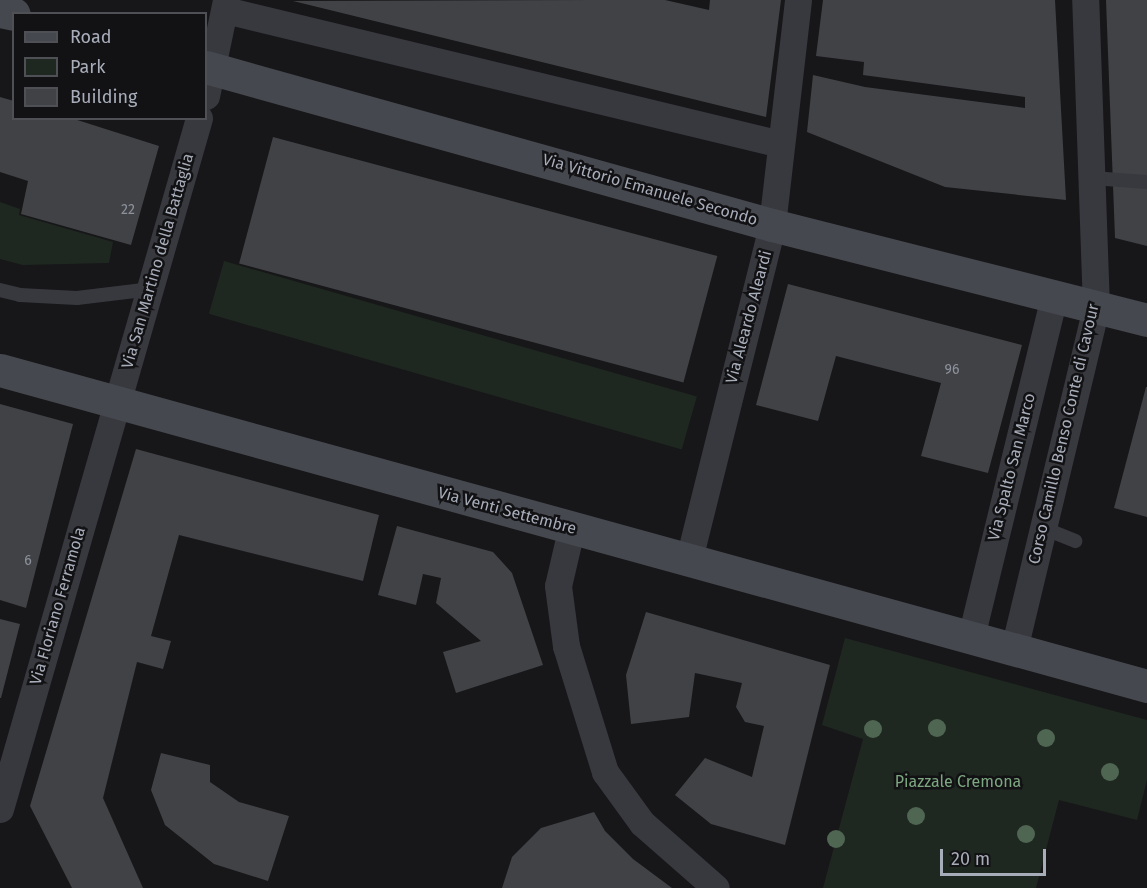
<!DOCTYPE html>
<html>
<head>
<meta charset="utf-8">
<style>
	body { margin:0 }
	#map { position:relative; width:1147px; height:888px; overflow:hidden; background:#171719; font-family:"Fira Sans",sans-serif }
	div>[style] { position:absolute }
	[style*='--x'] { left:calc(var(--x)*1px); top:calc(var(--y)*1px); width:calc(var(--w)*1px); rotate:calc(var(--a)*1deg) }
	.green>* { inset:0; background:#1e2820; transform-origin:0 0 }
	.building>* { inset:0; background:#414246; transform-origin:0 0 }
	.service>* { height:14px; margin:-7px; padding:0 7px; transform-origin:7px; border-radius:7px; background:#38393f }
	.minor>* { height:27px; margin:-13.5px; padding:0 13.5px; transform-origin:13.5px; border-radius:13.5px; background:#38393f }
	.secondary>* { height:33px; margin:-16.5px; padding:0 16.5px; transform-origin:16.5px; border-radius:16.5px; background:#45484f }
	.trees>* { width:18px; height:18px; margin:-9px; border-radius:50%; background:#4f6652 }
	span { translate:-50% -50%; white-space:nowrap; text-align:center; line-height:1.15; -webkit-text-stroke:5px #121214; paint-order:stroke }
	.number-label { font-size:14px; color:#8e929d }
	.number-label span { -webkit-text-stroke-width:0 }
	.street-label { font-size:16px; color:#a8adba }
	.park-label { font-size:16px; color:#7da781 }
	.legend { position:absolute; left:12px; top:12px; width:195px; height:108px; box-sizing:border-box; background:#121214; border:2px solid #4e5056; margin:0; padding:8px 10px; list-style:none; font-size:18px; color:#a8adba }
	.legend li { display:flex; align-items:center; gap:12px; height:30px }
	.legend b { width:30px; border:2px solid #4e5056 }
	.scale { position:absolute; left:940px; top:849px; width:106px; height:27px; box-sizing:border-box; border:3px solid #a8adba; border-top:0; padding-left:8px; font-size:18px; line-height:21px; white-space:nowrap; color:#a8adba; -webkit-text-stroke:4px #121214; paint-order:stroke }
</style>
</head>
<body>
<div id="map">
	<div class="green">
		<div style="clip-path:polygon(0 202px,20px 209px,19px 215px,113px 242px,109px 263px,23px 265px,0 259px)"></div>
		<div style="left:224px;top:261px;width:492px;height:55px;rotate:16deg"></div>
		<div style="clip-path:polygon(845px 638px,1147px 720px,1147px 780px,1137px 820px,1059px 800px,1036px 888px,823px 888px,863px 739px,822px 725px)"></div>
	</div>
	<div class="building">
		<div style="clip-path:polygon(595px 0,665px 0,709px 10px,710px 0,781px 0,766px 117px,293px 1px)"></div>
		<div style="clip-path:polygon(823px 0,1055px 0,1066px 200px,945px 187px,807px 132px,813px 75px,865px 87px,1025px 108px,1025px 97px,863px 75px,864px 62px,816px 56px)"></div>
		<div style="clip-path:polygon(1106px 0,1147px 0,1147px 246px,1115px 238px)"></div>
		<div style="clip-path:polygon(0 97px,14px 101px,14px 118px,71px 118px,159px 146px,131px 245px,21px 214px,28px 181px,0 172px)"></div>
		<div style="left:273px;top:137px;width:460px;height:131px;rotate:15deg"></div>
		<div style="clip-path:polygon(788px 284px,1022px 345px,988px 473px,921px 456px,941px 383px,836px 356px,818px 421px,756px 405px)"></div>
		<div style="clip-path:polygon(1146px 387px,1147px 387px,1147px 517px,1114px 508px)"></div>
		<div style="clip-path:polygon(0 404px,73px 424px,26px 608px,0 600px)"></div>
		<div style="clip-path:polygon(136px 449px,379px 515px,363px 581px,179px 535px,151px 636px,171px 641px,163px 669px,137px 662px,103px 798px,143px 888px,72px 888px,30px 806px)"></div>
		<div style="clip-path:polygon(397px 526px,493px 552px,512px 573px,543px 665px,456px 693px,443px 652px,481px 641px,436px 603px,441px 578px,423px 574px,416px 605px,378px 595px)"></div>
		<div style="clip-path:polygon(646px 612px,830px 665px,785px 845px,711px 824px,675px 795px,705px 758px,752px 777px,764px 726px,745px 722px,736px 707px,742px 683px,695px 673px,689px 717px,631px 724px,626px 675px)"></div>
		<div style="clip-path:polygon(0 619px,20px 624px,1px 698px,0 698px)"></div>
		<div style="clip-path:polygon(161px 753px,210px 765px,210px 782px,239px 802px,289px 816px,268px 881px,214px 864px,165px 825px,151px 790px)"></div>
		<div style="clip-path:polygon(594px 812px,605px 831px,633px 859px,672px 888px,502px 888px,512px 857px,541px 828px)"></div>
	</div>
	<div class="service">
		<div style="--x:1092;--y:178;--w:55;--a:4.2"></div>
		<div style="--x:0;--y:290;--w:21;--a:14"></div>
		<div style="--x:20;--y:295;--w:57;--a:3"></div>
		<div style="--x:77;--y:298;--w:75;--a:-6.9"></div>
		<div style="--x:1043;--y:528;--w:35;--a:22"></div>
	</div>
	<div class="minor">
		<div style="--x:225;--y:10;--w:572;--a:13.55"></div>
		<div style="--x:206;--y:96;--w:98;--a:-78.2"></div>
		<div style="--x:571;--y:530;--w:57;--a:103.1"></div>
		<div style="--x:558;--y:586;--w:61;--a:82.4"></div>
		<div style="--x:566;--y:646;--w:132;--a:72.8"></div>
		<div style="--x:605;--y:772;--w:63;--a:54"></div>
		<div style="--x:642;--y:823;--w:98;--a:41.3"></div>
		<div style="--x:689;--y:559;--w:344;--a:-76"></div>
		<div style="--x:772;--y:225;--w:226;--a:-83.4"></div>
		<div style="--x:971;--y:637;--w:350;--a:-76.3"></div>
		<div style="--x:1014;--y:649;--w:351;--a:-76.5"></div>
		<div style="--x:1096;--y:308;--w:308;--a:-92"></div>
		<div style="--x:0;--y:809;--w:719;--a:-73.93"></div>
	</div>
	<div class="secondary">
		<div style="--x:0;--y:11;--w:14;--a:12"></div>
		<div style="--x:206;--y:67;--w:588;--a:15.6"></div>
		<div style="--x:772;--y:225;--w:387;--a:14.2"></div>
		<div style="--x:0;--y:370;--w:1190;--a:15.4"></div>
	</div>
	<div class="trees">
		<div style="left:937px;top:728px"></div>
		<div style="left:873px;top:729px"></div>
		<div style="left:1046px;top:738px"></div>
		<div style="left:1110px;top:772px"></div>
		<div style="left:916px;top:816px"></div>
		<div style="left:1026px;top:834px"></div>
		<div style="left:836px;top:839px"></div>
	</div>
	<div class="number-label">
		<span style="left:128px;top:210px">22</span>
		<span style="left:952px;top:370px">96</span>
		<span style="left:28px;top:561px">6</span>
	</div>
	<div class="street-label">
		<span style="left:650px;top:190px;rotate:16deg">Via Vittorio Emanuele Secondo</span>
		<span style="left:158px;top:261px;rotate:-74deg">Via San Martino della Battaglia</span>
		<span style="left:749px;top:317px;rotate:-75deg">Via Aleardo Aleardi</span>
		<span style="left:1064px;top:434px;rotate:-77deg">Corso Camillo Benso Conte di Cavour</span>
		<span style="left:1012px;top:467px;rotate:-76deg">Via Spalto San Marco</span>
		<span style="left:507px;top:511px;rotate:15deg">Via Venti Settembre</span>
		<span style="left:58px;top:606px;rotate:-74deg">Via Floriano Ferramola</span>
	</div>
	<div class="park-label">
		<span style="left:958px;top:782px">Piazzale Cremona</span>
	</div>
	<ul class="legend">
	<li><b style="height:8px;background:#45484f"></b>Road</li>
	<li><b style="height:16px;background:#1e2820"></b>Park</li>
	<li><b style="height:16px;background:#414246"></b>Building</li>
	</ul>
	<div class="scale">20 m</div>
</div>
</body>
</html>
